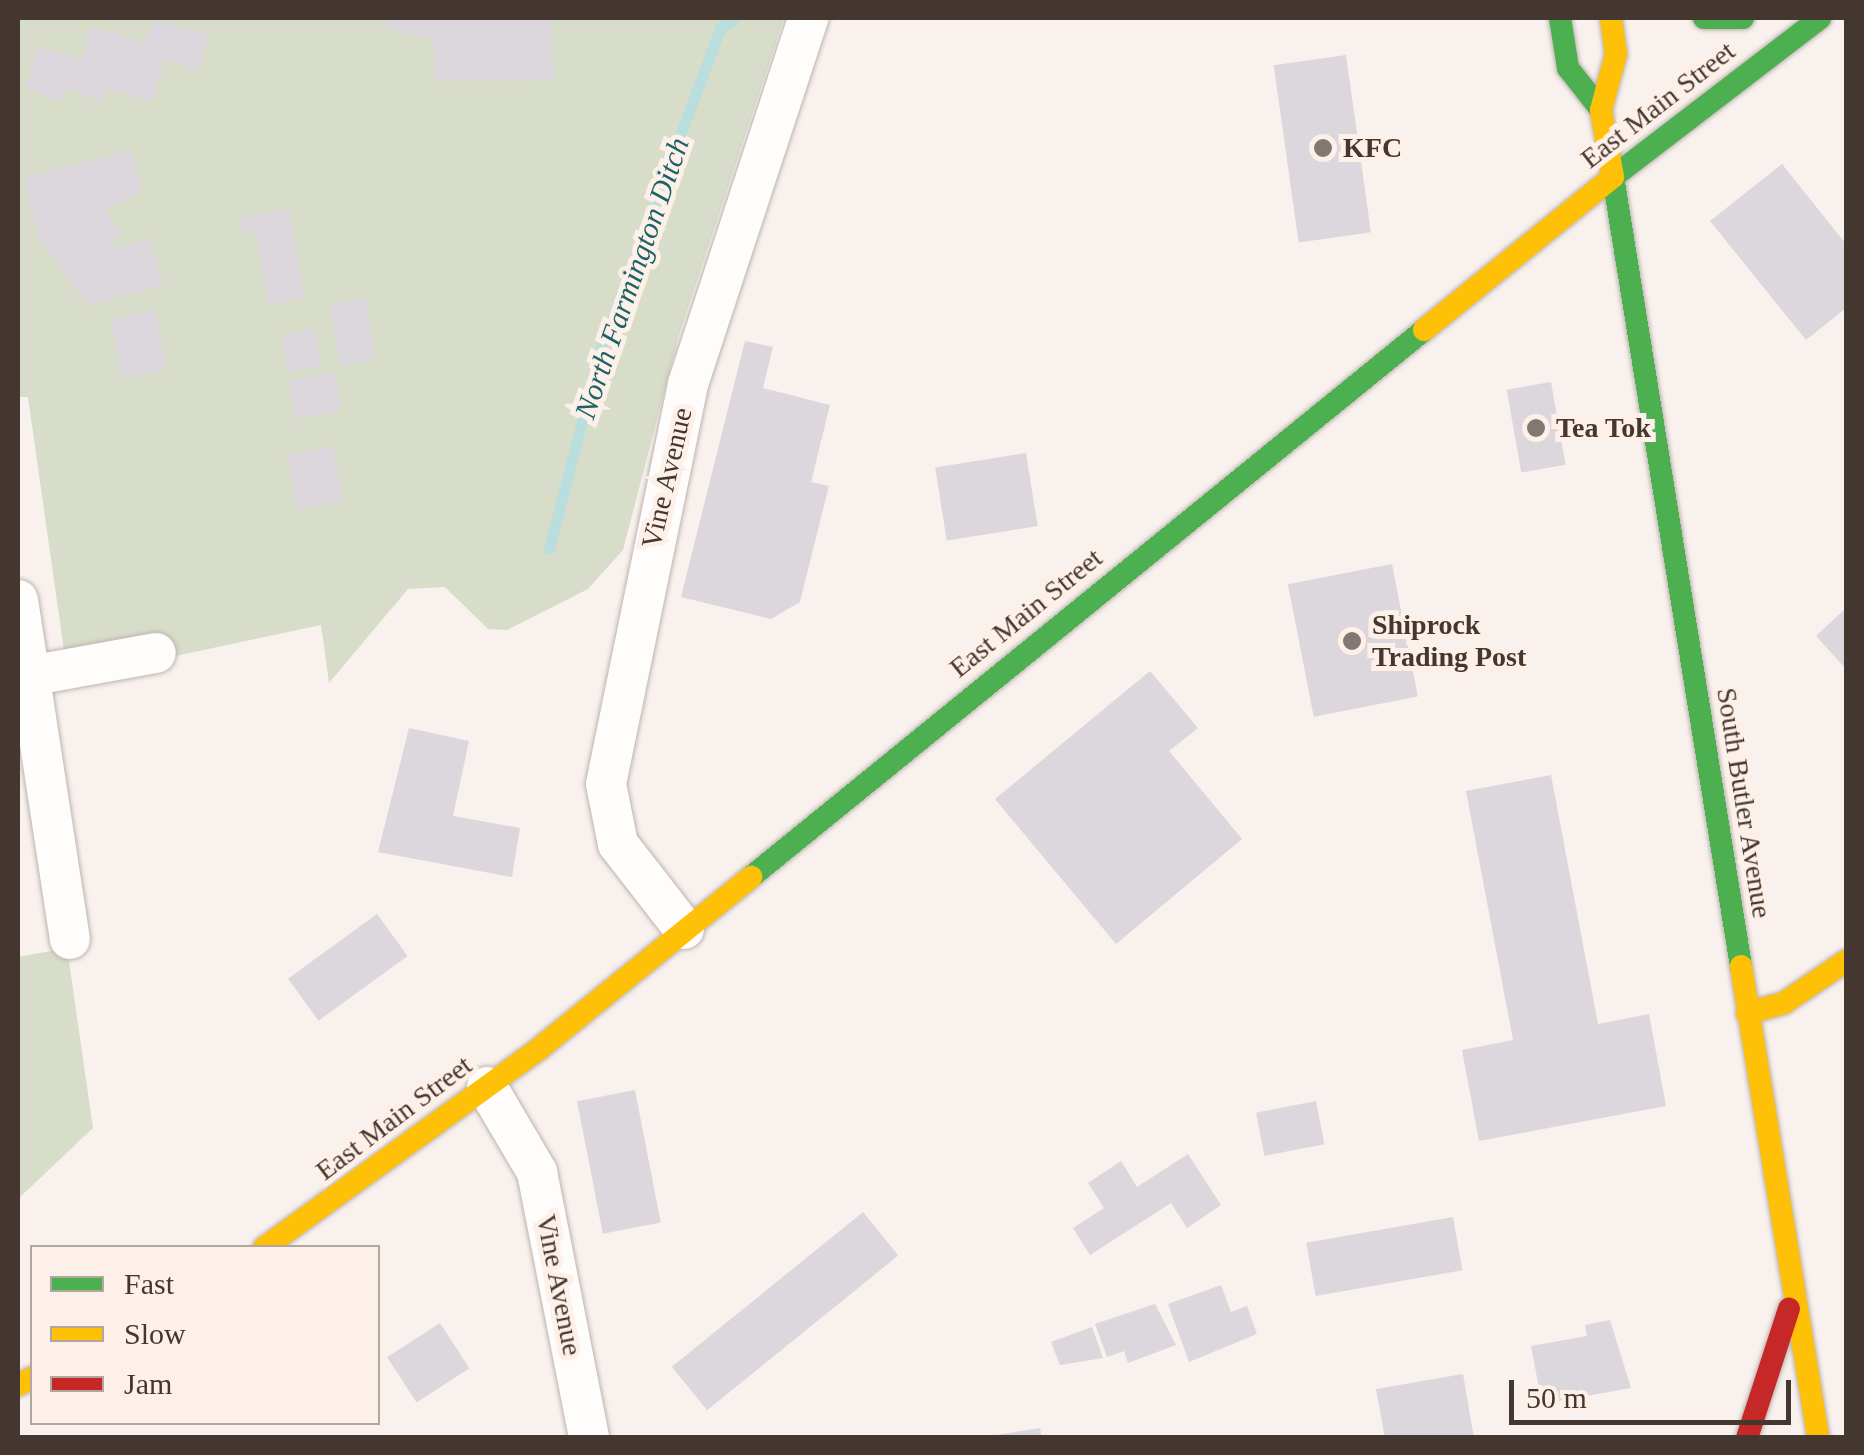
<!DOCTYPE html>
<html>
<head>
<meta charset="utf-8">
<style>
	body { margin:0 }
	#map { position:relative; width:1864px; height:1455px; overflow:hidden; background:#f8f1ed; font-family:Georgia,serif }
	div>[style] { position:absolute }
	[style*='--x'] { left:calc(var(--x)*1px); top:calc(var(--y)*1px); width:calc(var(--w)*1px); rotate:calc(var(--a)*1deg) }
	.green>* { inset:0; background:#d8ddc9 }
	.stream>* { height:11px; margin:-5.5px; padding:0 5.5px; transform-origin:5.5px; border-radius:5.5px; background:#badddd }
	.building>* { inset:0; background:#dcd7dc; transform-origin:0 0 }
	.roads { filter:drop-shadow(0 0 2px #bdb4af) drop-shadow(0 0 2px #bdb4af) }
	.street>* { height:40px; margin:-20px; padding:0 20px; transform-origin:20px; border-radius:20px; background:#fefdfc }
	.fast>* { height:22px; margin:-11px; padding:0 11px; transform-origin:11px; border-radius:11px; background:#4caf50 }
	.slow>* { height:22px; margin:-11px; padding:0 11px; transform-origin:11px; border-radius:11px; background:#ffc107 }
	.jam>* { height:22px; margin:-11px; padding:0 11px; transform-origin:11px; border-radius:11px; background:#c62828 }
	.dots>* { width:28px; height:28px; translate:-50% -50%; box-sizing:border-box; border:5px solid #fdf0e8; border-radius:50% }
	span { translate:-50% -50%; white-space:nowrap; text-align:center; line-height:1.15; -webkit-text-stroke:10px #fdf0e8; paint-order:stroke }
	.street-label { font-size:28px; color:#433730 }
	.poi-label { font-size:28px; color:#433730; font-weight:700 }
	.left { translate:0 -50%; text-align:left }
	.water-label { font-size:30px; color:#1d6366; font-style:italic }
	.frame { position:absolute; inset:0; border:20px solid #433730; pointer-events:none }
	.legend { position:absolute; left:30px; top:1245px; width:350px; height:180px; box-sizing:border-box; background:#fdf0e8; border:2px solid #b3a69e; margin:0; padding:12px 18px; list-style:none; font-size:30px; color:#433730 }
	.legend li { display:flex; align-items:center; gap:20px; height:50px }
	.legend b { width:50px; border:2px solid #b3a69e }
	.scale { position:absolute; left:1509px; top:1380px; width:282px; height:45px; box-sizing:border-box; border:5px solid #433730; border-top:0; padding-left:12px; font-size:30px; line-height:35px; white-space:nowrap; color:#433730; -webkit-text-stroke:8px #fdf0e8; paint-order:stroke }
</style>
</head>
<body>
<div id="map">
	<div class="green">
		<div style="clip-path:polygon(18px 18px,784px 18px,679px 335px,623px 550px,588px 589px,507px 630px,488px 629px,445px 587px,408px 589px,329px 683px,321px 625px,68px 679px,28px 397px,18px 397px)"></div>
		<div style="clip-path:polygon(67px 948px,93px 1128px,18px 1199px,18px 957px)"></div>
	</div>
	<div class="stream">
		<div style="--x:549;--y:549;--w:201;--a:-75.6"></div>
		<div style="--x:599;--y:354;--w:348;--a:-69.6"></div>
		<div style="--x:720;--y:28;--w:18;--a:-34"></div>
	</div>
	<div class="building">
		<div style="clip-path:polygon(153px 18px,210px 36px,199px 71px,165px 59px,152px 102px,105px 88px,100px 101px,68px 88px,62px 102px,26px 89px,38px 46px,81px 60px,91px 26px,144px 43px)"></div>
		<div style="clip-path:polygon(387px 18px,551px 18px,554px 80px,435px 81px,434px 41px,383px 27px)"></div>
		<div style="left:1346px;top:55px;width:179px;height:73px;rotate:82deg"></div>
		<div style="clip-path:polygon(131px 150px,142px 192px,104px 210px,122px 236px,110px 240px,112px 249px,150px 238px,163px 285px,88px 306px,39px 238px,24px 178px)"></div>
		<div style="clip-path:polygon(1782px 164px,1846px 244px,1846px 308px,1806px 340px,1710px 221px)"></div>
		<div style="clip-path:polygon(289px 208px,305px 298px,269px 305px,255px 232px,243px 234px,240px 217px)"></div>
		<div style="left:365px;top:298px;width:62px;height:36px;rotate:80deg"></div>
		<div style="left:155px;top:310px;width:60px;height:45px;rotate:79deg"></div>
		<div style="left:314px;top:329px;width:38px;height:34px;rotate:79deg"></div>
		<div style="clip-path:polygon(745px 341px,773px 347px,763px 388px,830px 405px,811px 482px,829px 486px,800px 602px,771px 619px,681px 597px)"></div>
		<div style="left:335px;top:372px;width:39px;height:47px;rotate:80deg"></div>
		<div style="left:1551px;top:382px;width:84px;height:45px;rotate:80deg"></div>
		<div style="left:333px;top:446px;width:57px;height:47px;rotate:80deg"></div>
		<div style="left:1026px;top:453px;width:74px;height:92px;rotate:81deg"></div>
		<div style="left:1392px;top:564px;width:135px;height:106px;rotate:79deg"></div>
		<div style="clip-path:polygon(1846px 608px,1846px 669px,1816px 636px)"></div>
		<div style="clip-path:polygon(1150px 671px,1198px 728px,1169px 751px,1242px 839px,1116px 944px,995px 799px)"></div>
		<div style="clip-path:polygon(409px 728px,469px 741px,453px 816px,520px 828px,512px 877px,378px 852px)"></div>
		<div style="clip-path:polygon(1551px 775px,1598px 1024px,1649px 1014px,1666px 1106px,1479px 1141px,1462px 1050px,1513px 1040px,1466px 791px)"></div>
		<div style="left:377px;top:914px;width:52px;height:110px;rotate:54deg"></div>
		<div style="left:635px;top:1090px;width:135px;height:59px;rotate:79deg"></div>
		<div style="left:1316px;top:1101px;width:44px;height:61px;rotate:79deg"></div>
		<div style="clip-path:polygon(1188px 1154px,1221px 1205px,1187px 1228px,1171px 1203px,1090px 1255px,1073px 1228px,1104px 1208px,1088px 1183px,1121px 1161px,1137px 1187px)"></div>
		<div style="left:863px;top:1212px;width:56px;height:246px;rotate:51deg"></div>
		<div style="left:1453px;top:1217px;width:54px;height:149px;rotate:80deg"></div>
		<div style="clip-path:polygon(1221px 1285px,1231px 1312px,1247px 1306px,1257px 1334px,1189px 1362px,1168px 1304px)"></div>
		<div style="clip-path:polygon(1155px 1304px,1176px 1345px,1128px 1363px,1124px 1351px,1107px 1357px,1095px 1324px)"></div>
		<div style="clip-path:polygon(1610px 1320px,1631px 1388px,1542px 1404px,1531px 1346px,1587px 1336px,1585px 1325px)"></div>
		<div style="left:440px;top:1323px;width:54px;height:63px;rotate:57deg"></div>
		<div style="clip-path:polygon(1092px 1327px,1103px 1358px,1060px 1365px,1051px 1342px)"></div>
		<div style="clip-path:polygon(1463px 1374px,1474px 1438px,1385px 1438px,1376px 1389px)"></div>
		<div style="clip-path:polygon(1040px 1428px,1042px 1438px,997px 1438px,996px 1435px)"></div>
	</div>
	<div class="roads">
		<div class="street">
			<div style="--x:18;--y:600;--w:343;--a:81.3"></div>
			<div style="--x:18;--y:678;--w:140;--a:-10.3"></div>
			<div style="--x:684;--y:929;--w:108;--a:-127.8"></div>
			<div style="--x:618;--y:844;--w:61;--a:-101.3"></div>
			<div style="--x:606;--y:784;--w:408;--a:-78.4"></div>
			<div style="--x:688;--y:384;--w:385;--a:-71.8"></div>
			<div style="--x:487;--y:1087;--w:99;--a:59.5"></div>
			<div style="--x:537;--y:1172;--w:271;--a:78.9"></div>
		</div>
		<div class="fast">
			<div style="--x:1560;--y:18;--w:51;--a:80.9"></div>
			<div style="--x:1568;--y:68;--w:53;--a:51.8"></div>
			<div style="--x:1704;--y:18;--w:39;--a:0"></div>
			<div style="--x:751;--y:877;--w:867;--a:-39.1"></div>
			<div style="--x:1741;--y:966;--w:799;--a:-99.21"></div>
			<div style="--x:1613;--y:177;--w:261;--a:-37.5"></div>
		</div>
		<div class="slow">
			<div style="--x:1424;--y:330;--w:243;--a:-39"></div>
			<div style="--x:1613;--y:177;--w:68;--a:-100.2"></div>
			<div style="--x:1601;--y:110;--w:58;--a:-75"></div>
			<div style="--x:1616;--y:54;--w:36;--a:-98"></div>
			<div style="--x:1741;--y:966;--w:478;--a:80.7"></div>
			<div style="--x:1747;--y:1013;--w:38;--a:-15"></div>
			<div style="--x:1784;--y:1003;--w:75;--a:-34.1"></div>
			<div style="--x:264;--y:1248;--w:341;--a:-35.9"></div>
			<div style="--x:540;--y:1048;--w:272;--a:-39"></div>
			<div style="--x:18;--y:1385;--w:16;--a:-27"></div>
		</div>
		<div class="jam">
			<div style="--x:1747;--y:1438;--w:136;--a:-72"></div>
		</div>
	</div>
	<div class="dots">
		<div style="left:1323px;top:148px;background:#827872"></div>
		<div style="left:1536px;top:428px;background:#827872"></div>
		<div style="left:1352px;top:641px;background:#827872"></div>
	</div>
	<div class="street-label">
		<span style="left:1658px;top:105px;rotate:-38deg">East Main Street</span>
		<span style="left:667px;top:478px;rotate:-77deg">Vine Avenue</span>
		<span style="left:1026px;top:613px;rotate:-39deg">East Main Street</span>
		<span style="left:1744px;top:803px;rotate:81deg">South Butler Avenue</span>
		<span style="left:394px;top:1118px;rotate:-37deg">East Main Street</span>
		<span style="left:559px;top:1285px;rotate:79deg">Vine Avenue</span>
	</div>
	<div class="poi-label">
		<span class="left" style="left:1343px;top:148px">KFC</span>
		<span class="left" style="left:1556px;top:428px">Tea Tok</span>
		<span class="left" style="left:1372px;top:641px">Shiprock<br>Trading Post</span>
	</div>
	<div class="water-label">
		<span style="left:632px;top:278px;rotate:-71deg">North Farmington Ditch</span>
	</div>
	<div class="frame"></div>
	<ul class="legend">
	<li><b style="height:12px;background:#4caf50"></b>Fast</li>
	<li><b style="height:12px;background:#ffc107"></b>Slow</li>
	<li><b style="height:12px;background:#c62828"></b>Jam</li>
	</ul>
	<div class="scale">50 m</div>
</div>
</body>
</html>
